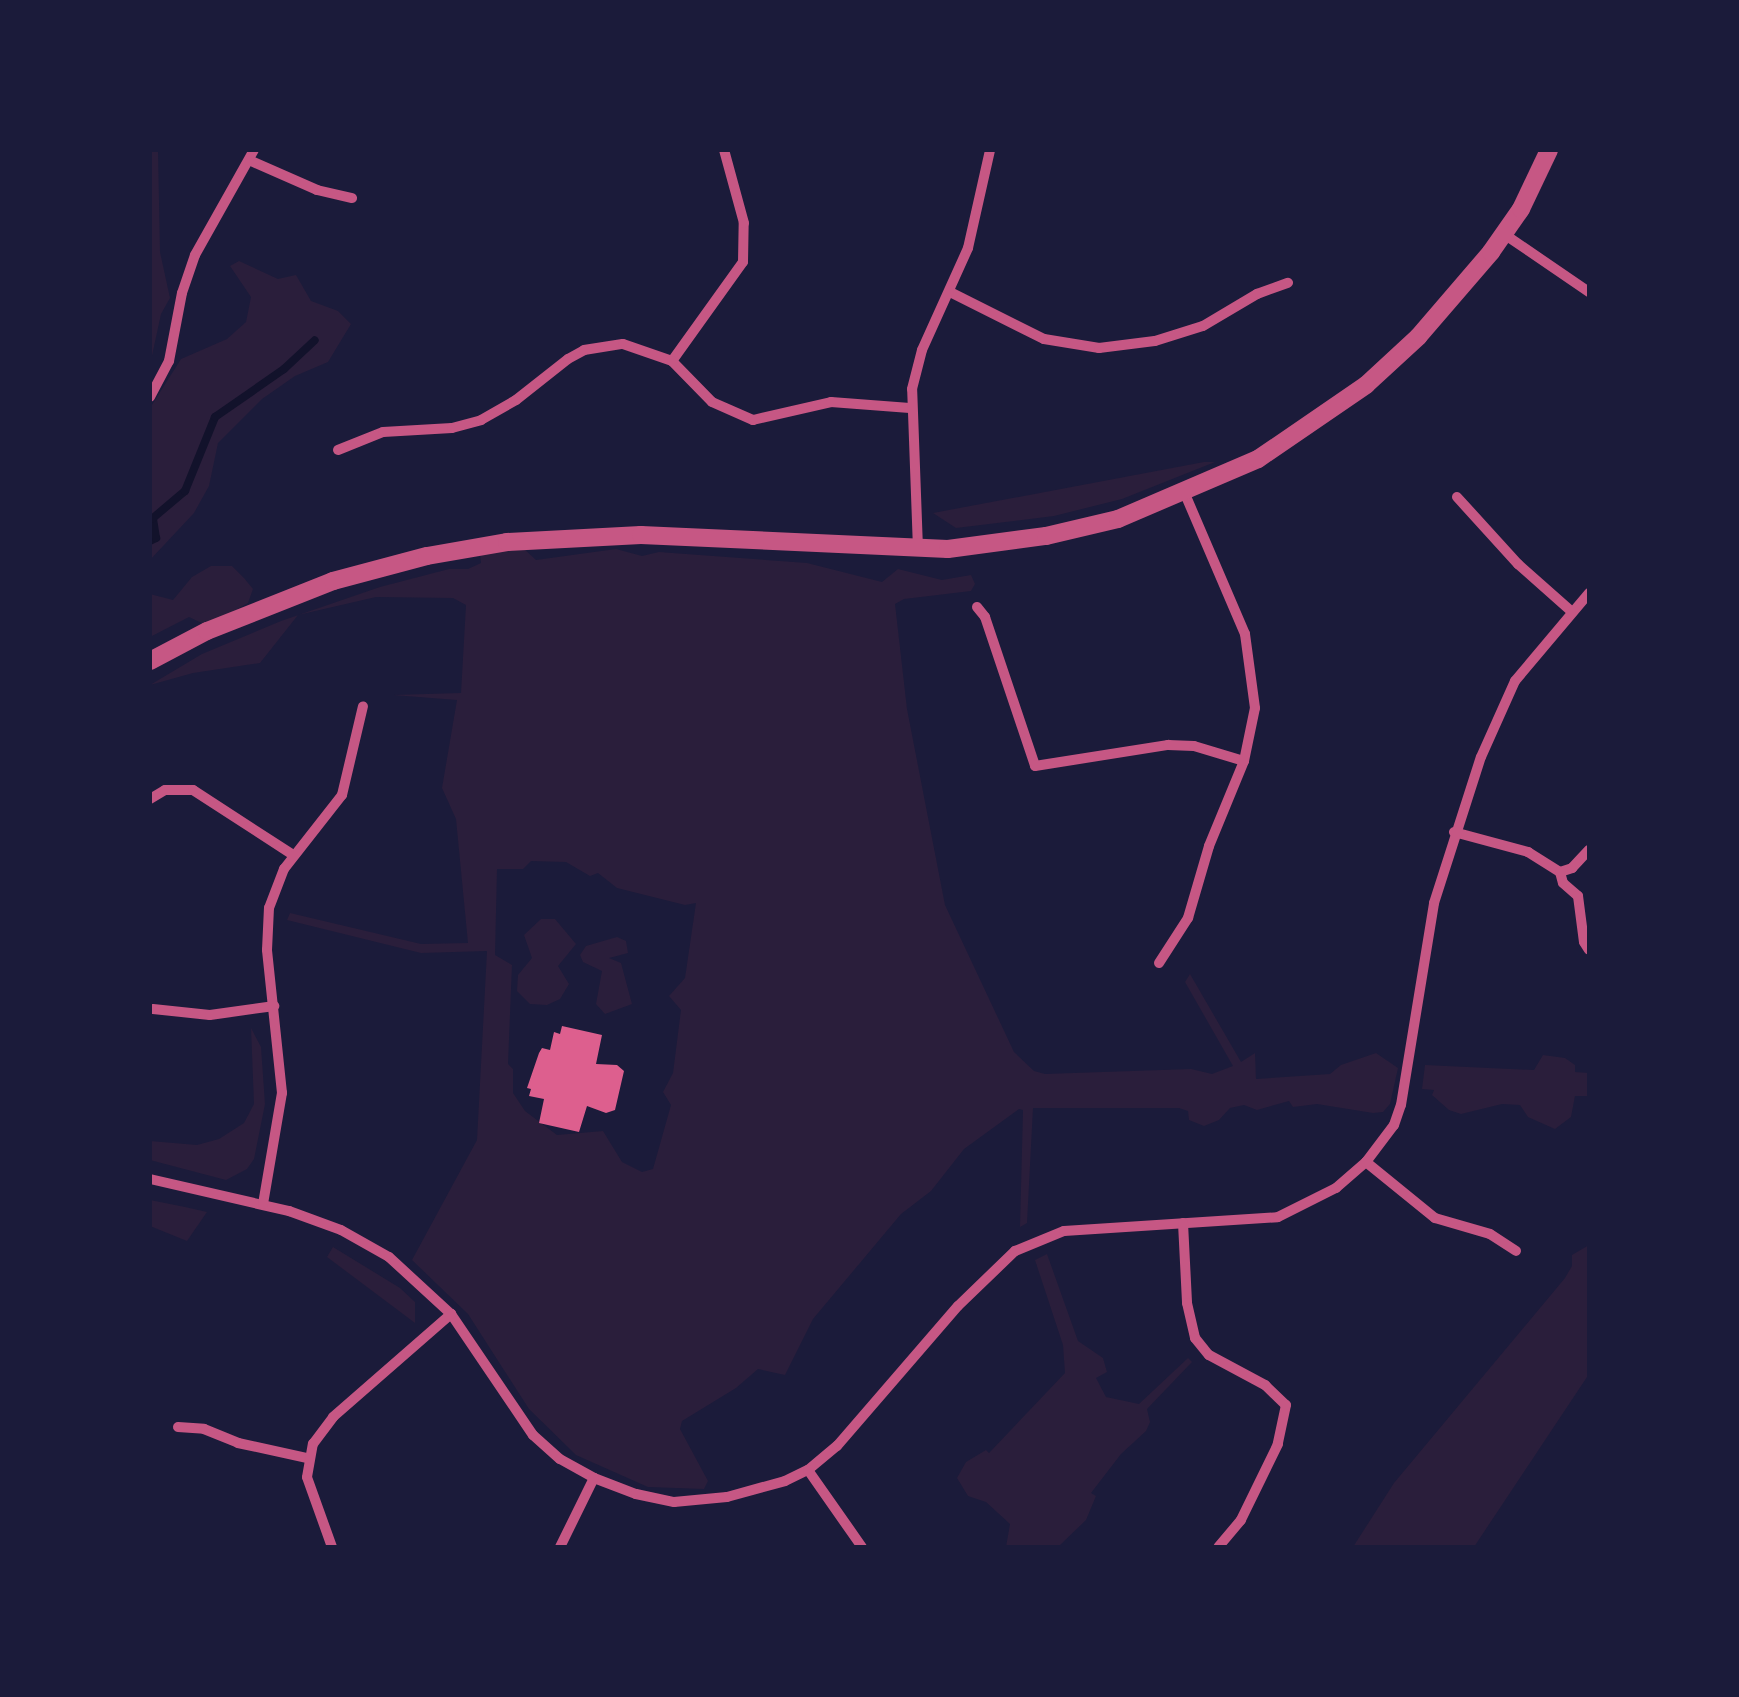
<!DOCTYPE html>
<html>
<head>
<meta charset="utf-8">
<style>
	body { margin:0 }
	#map { position:relative; width:1739px; height:1697px; overflow:hidden; background:#1b1b3a; font-family:"Fira Sans",sans-serif }
	div>[style] { position:absolute }
	[style*='--x'] { left:calc(var(--x)*1px); top:calc(var(--y)*1px); width:calc(var(--w)*1px); rotate:calc(var(--a)*1deg) }
	.green>* { inset:0; background:#2a1e3b }
	.stream>* { height:8px; margin:-4px; padding:0 4px; transform-origin:4px; border-radius:4px; background:#12122b }
	.building>* { inset:0; background:#dd5f8e }
	.minor>* { height:10px; margin:-5px; padding:0 5px; transform-origin:5px; border-radius:5px; background:#c65784 }
	.tertiary>* { height:18px; margin:-9px; padding:0 9px; transform-origin:9px; border-radius:9px; background:#c65784 }
	span { translate:-50% -50%; white-space:nowrap; text-align:center; line-height:1.15; -webkit-text-stroke:10px #1b1b3a; paint-order:stroke }
	.frame { position:absolute; inset:0; border:152px solid #1b1b3a; pointer-events:none }
</style>
</head>
<body>
<div id="map">
	<div class="green">
		<div style="clip-path:polygon(150px 150px,158px 150px,160px 252px,170px 298px,161px 314px,150px 365px)"></div>
		<div style="clip-path:polygon(239px 261px,278px 279px,296px 275px,311px 301px,338px 311px,351px 324px,328px 362px,295px 376px,262px 399px,218px 443px,209px 486px,194px 513px,150px 560px,150px 408px,181px 359px,227px 339px,246px 322px,251px 297px,230px 266px)"></div>
		<div style="clip-path:polygon(1204px 462px,1215px 462px,1122px 499px,1054px 516px,956px 528px,933px 513px)"></div>
		<div style="clip-path:polygon(evenodd,522px 547px,536px 560px,616px 549px,642px 556px,659px 552px,807px 563px,882px 582px,898px 569px,942px 580px,971px 575px,975px 584px,971px 591px,904px 599px,895px 604px,907px 709px,945px 905px,1014px 1052px,1034px 1071px,1045px 1074px,1191px 1069px,1212px 1074px,1233px 1066px,1185px 982px,1190px 974px,1241px 1062px,1255px 1053px,1256px 1079px,1330px 1074px,1341px 1065px,1376px 1053px,1398px 1068px,1390px 1104px,1383px 1112px,1373px 1113px,1317px 1104px,1293px 1107px,1289px 1101px,1257px 1110px,1244px 1105px,1230px 1108px,1219px 1120px,1204px 1126px,1189px 1120px,1188px 1111px,1179px 1108px,1033px 1108px,1027px 1223px,1020px 1227px,1023px 1110px,1019px 1109px,964px 1149px,931px 1191px,901px 1214px,813px 1319px,785px 1375px,758px 1369px,736px 1388px,682px 1421px,680px 1429px,708px 1481px,704px 1489px,648px 1487px,576px 1455px,529px 1409px,468px 1314px,412px 1260px,477px 1140px,487px 951px,421px 953px,287px 920px,290px 913px,421px 944px,468px 943px,456px 819px,442px 788px,457px 700px,393px 695px,461px 693px,466px 605px,453px 598px,376px 597px,298px 615px,260px 663px,193px 673px,150px 685px,202px 654px,281px 621px,380px 587px,449px 569px,468px 569px,481px 563px,480px 554px,522px 547px,531px 861px,566px 862px,590px 876px,598px 873px,617px 888px,685px 905px,696px 903px,685px 978px,669px 996px,681px 1010px,673px 1073px,663px 1092px,671px 1105px,653px 1169px,642px 1172px,622px 1162px,603px 1131px,557px 1135px,525px 1111px,513px 1093px,513px 1069px,508px 1064px,512px 965px,495px 955px,497px 869px,523px 869px,531px 861px)"></div>
		<div style="clip-path:polygon(211px 566px,232px 566px,244px 578px,253px 589px,248px 603px,208px 626px,189px 617px,150px 637px,150px 594px,173px 600px,192px 577px)"></div>
		<div style="clip-path:polygon(541px 919px,555px 919px,576px 944px,558px 966px,569px 984px,560px 999px,547px 1005px,530px 1004px,517px 991px,518px 975px,532px 958px,524px 935px)"></div>
		<div style="clip-path:polygon(617px 937px,626px 941px,628px 953px,609px 958px,621px 963px,632px 1004px,605px 1014px,596px 1004px,602px 971px,583px 962px,580px 955px,586px 946px)"></div>
		<div style="clip-path:polygon(251px 1028px,261px 1047px,265px 1104px,254px 1159px,247px 1169px,226px 1180px,150px 1160px,150px 1141px,197px 1145px,219px 1139px,244px 1123px,254px 1104px)"></div>
		<div style="clip-path:polygon(1543px 1055px,1565px 1058px,1575px 1065px,1575px 1072px,1589px 1073px,1589px 1096px,1575px 1096px,1571px 1117px,1555px 1129px,1528px 1117px,1520px 1105px,1502px 1104px,1461px 1114px,1449px 1110px,1432px 1095px,1434px 1090px,1422px 1089px,1425px 1065px,1534px 1070px)"></div>
		<div style="clip-path:polygon(150px 1200px,185px 1207px,207px 1212px,187px 1241px,150px 1226px)"></div>
		<div style="clip-path:polygon(1589px 1245px,1589px 1374px,1474px 1547px,1353px 1547px,1394px 1483px,1565px 1278px,1572px 1266px,1572px 1255px)"></div>
		<div style="clip-path:polygon(333px 1247px,400px 1288px,415px 1302px,415px 1323px,327px 1257px)"></div>
		<div style="clip-path:polygon(1047px 1254px,1078px 1341px,1103px 1358px,1107px 1372px,1096px 1378px,1106px 1397px,1139px 1404px,1188px 1358px,1192px 1362px,1147px 1409px,1150px 1422px,1146px 1431px,1121px 1454px,1091px 1493px,1096px 1496px,1086px 1520px,1058px 1547px,1006px 1547px,1010px 1524px,986px 1502px,968px 1496px,957px 1478px,966px 1462px,986px 1450px,989px 1453px,1065px 1373px,1063px 1345px,1035px 1260px)"></div>
	</div>
	<div class="stream">
		<div style="--x:150;--y:541;--w:7;--a:-27"></div>
		<div style="--x:156;--y:538;--w:20;--a:-99"></div>
		<div style="--x:153;--y:518;--w:42;--a:-40.2"></div>
		<div style="--x:185;--y:491;--w:80;--a:-67.9"></div>
		<div style="--x:215;--y:417;--w:84;--a:-34.8"></div>
		<div style="--x:284;--y:369;--w:42;--a:-43.1"></div>
	</div>
	<div class="building">
		<div style="clip-path:polygon(562px 1026px,602px 1035px,596px 1064px,617px 1065px,624px 1071px,615px 1110px,606px 1113px,587px 1106px,579px 1132px,539px 1123px,544px 1099px,529px 1096px,531px 1089px,527px 1088px,539px 1053px,542px 1048px,550px 1050px,554px 1032px,560px 1034px)"></div>
	</div>
	<div class="minor">
		<div style="--x:251;--y:161;--w:72;--a:23.7"></div>
		<div style="--x:317;--y:190;--w:36;--a:13"></div>
		<div style="--x:1504;--y:234;--w:103;--a:34.3"></div>
		<div style="--x:950;--y:292;--w:105;--a:26.6"></div>
		<div style="--x:1044;--y:339;--w:56;--a:9.3"></div>
		<div style="--x:1099;--y:348;--w:56;--a:-7.1"></div>
		<div style="--x:1155;--y:341;--w:50;--a:-17.4"></div>
		<div style="--x:1203;--y:326;--w:63;--a:-30.7"></div>
		<div style="--x:1257;--y:294;--w:33;--a:-20"></div>
		<div style="--x:672;--y:361;--w:122;--a:-54.4"></div>
		<div style="--x:743;--y:262;--w:39;--a:-89"></div>
		<div style="--x:744;--y:223;--w:76;--a:-105.3"></div>
		<div style="--x:150;--y:397;--w:41;--a:-62.2"></div>
		<div style="--x:169;--y:361;--w:69;--a:-79.2"></div>
		<div style="--x:182;--y:293;--w:40;--a:-71.1"></div>
		<div style="--x:195;--y:255;--w:120;--a:-60.7"></div>
		<div style="--x:338;--y:450;--w:48;--a:-21.8"></div>
		<div style="--x:383;--y:432;--w:69;--a:-3.3"></div>
		<div style="--x:452;--y:428;--w:30;--a:-15"></div>
		<div style="--x:481;--y:420;--w:40;--a:-29.7"></div>
		<div style="--x:516;--y:400;--w:66;--a:-38.3"></div>
		<div style="--x:568;--y:359;--w:18;--a:-29"></div>
		<div style="--x:584;--y:350;--w:39;--a:-9"></div>
		<div style="--x:623;--y:344;--w:52;--a:19.1"></div>
		<div style="--x:672;--y:361;--w:57;--a:45.7"></div>
		<div style="--x:712;--y:402;--w:45;--a:23.7"></div>
		<div style="--x:753;--y:420;--w:80;--a:-13"></div>
		<div style="--x:831;--y:402;--w:79;--a:4.3"></div>
		<div style="--x:1457;--y:497;--w:91;--a:47.7"></div>
		<div style="--x:1518;--y:564;--w:72;--a:41.6"></div>
		<div style="--x:918;--y:549;--w:160;--a:-92.1"></div>
		<div style="--x:912;--y:389;--w:40;--a:-75.6"></div>
		<div style="--x:922;--y:350;--w:112;--a:-65.7"></div>
		<div style="--x:968;--y:248;--w:100;--a:-77.3"></div>
		<div style="--x:977;--y:607;--w:13;--a:51"></div>
		<div style="--x:985;--y:617;--w:157;--a:71.4"></div>
		<div style="--x:1035;--y:766;--w:135;--a:-9"></div>
		<div style="--x:1168;--y:745;--w:26;--a:2"></div>
		<div style="--x:1194;--y:746;--w:52;--a:16.7"></div>
		<div style="--x:150;--y:799;--w:17;--a:-31"></div>
		<div style="--x:165;--y:790;--w:28;--a:0"></div>
		<div style="--x:193;--y:790;--w:119;--a:33"></div>
		<div style="--x:1454;--y:832;--w:77;--a:15.1"></div>
		<div style="--x:1528;--y:852;--w:38;--a:32"></div>
		<div style="--x:1560;--y:872;--w:11;--a:75"></div>
		<div style="--x:1563;--y:883;--w:20;--a:41"></div>
		<div style="--x:1578;--y:896;--w:46;--a:82.6"></div>
		<div style="--x:1584;--y:942;--w:9;--a:58"></div>
		<div style="--x:1560;--y:872;--w:13;--a:-18"></div>
		<div style="--x:1572;--y:868;--w:25;--a:-47"></div>
		<div style="--x:1159;--y:963;--w:54;--a:-57.2"></div>
		<div style="--x:1188;--y:918;--w:75;--a:-73.7"></div>
		<div style="--x:1209;--y:846;--w:92;--a:-67.6"></div>
		<div style="--x:1244;--y:761;--w:54;--a:-78.3"></div>
		<div style="--x:1255;--y:708;--w:75;--a:-97.7"></div>
		<div style="--x:1245;--y:634;--w:152;--a:-113.2"></div>
		<div style="--x:153;--y:1009;--w:57;--a:6"></div>
		<div style="--x:210;--y:1015;--w:65;--a:-8"></div>
		<div style="--x:1366;--y:1162;--w:89;--a:39.1"></div>
		<div style="--x:1435;--y:1218;--w:57;--a:16.2"></div>
		<div style="--x:1490;--y:1234;--w:31;--a:33"></div>
		<div style="--x:150;--y:1179;--w:143;--a:13"></div>
		<div style="--x:289;--y:1211;--w:55;--a:20.1"></div>
		<div style="--x:341;--y:1230;--w:55;--a:29.4"></div>
		<div style="--x:389;--y:1257;--w:84;--a:42.6"></div>
		<div style="--x:451;--y:1314;--w:146;--a:55.9"></div>
		<div style="--x:533;--y:1435;--w:36;--a:42"></div>
		<div style="--x:560;--y:1459;--w:39;--a:29"></div>
		<div style="--x:594;--y:1478;--w:45;--a:20.9"></div>
		<div style="--x:636;--y:1494;--w:39;--a:12"></div>
		<div style="--x:674;--y:1502;--w:53;--a:-5.4"></div>
		<div style="--x:727;--y:1497;--w:60;--a:-15.4"></div>
		<div style="--x:785;--y:1481;--w:25;--a:-26"></div>
		<div style="--x:808;--y:1470;--w:38;--a:-40"></div>
		<div style="--x:837;--y:1446;--w:185;--a:-49.2"></div>
		<div style="--x:958;--y:1306;--w:79;--a:-44"></div>
		<div style="--x:1015;--y:1251;--w:53;--a:-22.2"></div>
		<div style="--x:1064;--y:1231;--w:214;--a:-3.7"></div>
		<div style="--x:1278;--y:1217;--w:65;--a:-26.6"></div>
		<div style="--x:1336;--y:1188;--w:40;--a:-41"></div>
		<div style="--x:1366;--y:1162;--w:46;--a:-52.9"></div>
		<div style="--x:1394;--y:1125;--w:21;--a:-71"></div>
		<div style="--x:1401;--y:1105;--w:205;--a:-80.7"></div>
		<div style="--x:1434;--y:903;--w:153;--a:-72.2"></div>
		<div style="--x:1481;--y:757;--w:83;--a:-65.9"></div>
		<div style="--x:1515;--y:681;--w:115;--a:-49.9"></div>
		<div style="--x:263;--y:1204;--w:113;--a:-80.3"></div>
		<div style="--x:282;--y:1093;--w:144;--a:-96"></div>
		<div style="--x:267;--y:950;--w:42;--a:-87.3"></div>
		<div style="--x:269;--y:908;--w:42;--a:-69"></div>
		<div style="--x:284;--y:869;--w:94;--a:-51.9"></div>
		<div style="--x:342;--y:795;--w:91;--a:-76.7"></div>
		<div style="--x:1183;--y:1223;--w:80;--a:87.1"></div>
		<div style="--x:1187;--y:1303;--w:36;--a:77"></div>
		<div style="--x:1195;--y:1338;--w:22;--a:51"></div>
		<div style="--x:1209;--y:1355;--w:64;--a:28.2"></div>
		<div style="--x:1265;--y:1385;--w:29;--a:44"></div>
		<div style="--x:1286;--y:1405;--w:40;--a:102"></div>
		<div style="--x:1278;--y:1444;--w:85;--a:116"></div>
		<div style="--x:1241;--y:1520;--w:35;--a:130"></div>
		<div style="--x:178;--y:1427;--w:26;--a:4"></div>
		<div style="--x:204;--y:1429;--w:37;--a:22"></div>
		<div style="--x:238;--y:1443;--w:71;--a:12.3"></div>
		<div style="--x:808;--y:1470;--w:94;--a:55"></div>
		<div style="--x:332;--y:1547;--w:74;--a:-109.7"></div>
		<div style="--x:307;--y:1477;--w:34;--a:-80"></div>
		<div style="--x:313;--y:1444;--w:34;--a:-53"></div>
		<div style="--x:333;--y:1417;--w:157;--a:-41.1"></div>
		<div style="--x:560;--y:1547;--w:77;--a:-63.8"></div>
	</div>
	<div class="tertiary">
		<div style="--x:150;--y:661;--w:64;--a:-27.8"></div>
		<div style="--x:207;--y:631;--w:136;--a:-21.6"></div>
		<div style="--x:333;--y:581;--w:97;--a:-14.9"></div>
		<div style="--x:427;--y:556;--w:81;--a:-9.9"></div>
		<div style="--x:507;--y:542;--w:134;--a:-3"></div>
		<div style="--x:641;--y:535;--w:307;--a:2.6"></div>
		<div style="--x:948;--y:549;--w:99;--a:-7.6"></div>
		<div style="--x:1046;--y:536;--w:74;--a:-13.3"></div>
		<div style="--x:1118;--y:519;--w:152;--a:-23.2"></div>
		<div style="--x:1258;--y:459;--w:131;--a:-34.4"></div>
		<div style="--x:1366;--y:385;--w:71;--a:-42.7"></div>
		<div style="--x:1418;--y:337;--w:112;--a:-49.3"></div>
		<div style="--x:1491;--y:252;--w:52;--a:-55.1"></div>
		<div style="--x:1521;--y:209;--w:65;--a:-64.6"></div>
	</div>
	<div class="frame"></div>
</div>
</body>
</html>
